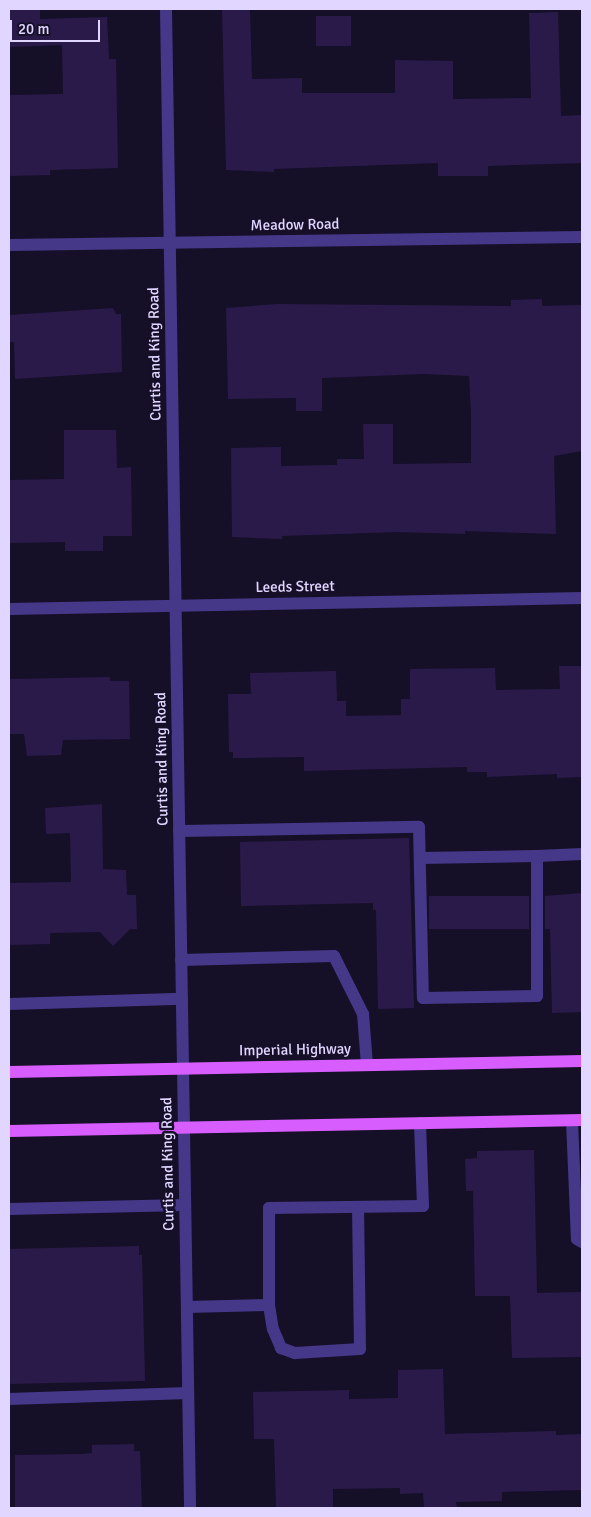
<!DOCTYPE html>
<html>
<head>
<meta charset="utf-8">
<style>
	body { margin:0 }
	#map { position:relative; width:591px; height:1517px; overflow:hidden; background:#160f28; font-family:Signika,sans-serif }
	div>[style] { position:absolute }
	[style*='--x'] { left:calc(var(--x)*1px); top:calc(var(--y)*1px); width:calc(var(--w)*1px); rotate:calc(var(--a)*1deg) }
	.building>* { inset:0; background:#2a1a4a; transform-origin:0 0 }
	.lane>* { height:12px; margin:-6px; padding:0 6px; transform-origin:6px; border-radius:6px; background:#453889 }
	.street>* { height:12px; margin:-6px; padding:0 6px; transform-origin:6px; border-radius:6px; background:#453889 }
	.primary>* { height:12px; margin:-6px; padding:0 6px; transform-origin:6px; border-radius:6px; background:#d75dff }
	span { translate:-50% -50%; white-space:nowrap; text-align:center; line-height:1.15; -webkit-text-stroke:5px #160f28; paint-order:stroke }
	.street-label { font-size:15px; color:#e0d6ff }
	.frame { position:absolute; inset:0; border:10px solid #e0d6ff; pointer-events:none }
	.scale { position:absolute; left:10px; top:20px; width:90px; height:22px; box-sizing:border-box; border:2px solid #e0d6ff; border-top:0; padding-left:6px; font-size:15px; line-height:18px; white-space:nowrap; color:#e0d6ff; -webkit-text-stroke:4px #160f28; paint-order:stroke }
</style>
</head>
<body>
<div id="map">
	<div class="building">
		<div style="clip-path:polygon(9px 9px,40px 9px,40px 19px,107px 17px,109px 59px,116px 59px,118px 168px,50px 170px,50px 175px,9px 176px,9px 95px,63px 94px,62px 45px,9px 47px)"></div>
		<div style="clip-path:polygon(222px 9px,250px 9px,252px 79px,302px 78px,302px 93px,395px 93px,395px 60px,453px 61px,453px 99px,531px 98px,529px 13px,558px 12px,561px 116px,582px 115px,582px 163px,488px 166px,488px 176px,438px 176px,438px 163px,274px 169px,274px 172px,226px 170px)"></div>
		<div style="left:351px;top:16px;width:30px;height:35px;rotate:90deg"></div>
		<div style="clip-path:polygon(542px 299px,542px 306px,582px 305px,582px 451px,554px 456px,556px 534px,465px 531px,465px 534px,397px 532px,282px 536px,282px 539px,232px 537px,231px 448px,281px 447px,281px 466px,337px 465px,337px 459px,364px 459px,363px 424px,393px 424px,393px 464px,471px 463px,471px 412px,469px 376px,424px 374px,322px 378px,322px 411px,296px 411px,296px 398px,228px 399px,226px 308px,277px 304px,511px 306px,511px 300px)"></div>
		<div style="clip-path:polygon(113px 308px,116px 314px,121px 314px,122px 372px,15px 379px,14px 342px,9px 342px,9px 315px)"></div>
		<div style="clip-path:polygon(64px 430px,116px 430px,117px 468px,131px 467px,132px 536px,103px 536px,103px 551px,65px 551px,65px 542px,9px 543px,9px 480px,64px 479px)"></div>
		<div style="clip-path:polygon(559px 666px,582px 666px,582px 777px,557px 778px,557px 774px,487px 777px,487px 772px,467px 772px,467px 767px,304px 771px,304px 757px,233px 758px,233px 752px,229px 752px,228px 694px,251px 694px,250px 673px,336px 671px,337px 701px,346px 701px,346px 716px,401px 715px,401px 699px,410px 699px,410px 669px,495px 668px,496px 690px,560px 689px)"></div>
		<div style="clip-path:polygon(110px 677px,110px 681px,129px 681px,130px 739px,63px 740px,61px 755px,27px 756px,24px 734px,9px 734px,9px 679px)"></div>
		<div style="clip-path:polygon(102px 804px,103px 869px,126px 870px,127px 895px,136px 895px,137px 929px,130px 929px,113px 946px,100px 932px,50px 933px,50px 944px,9px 945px,9px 883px,71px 882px,70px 833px,46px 834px,45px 808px)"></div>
		<div style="clip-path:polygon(409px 838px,414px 1008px,378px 1009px,376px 910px,373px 910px,373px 903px,241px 906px,240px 842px)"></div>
		<div style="clip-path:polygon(582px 893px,582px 1012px,552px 1013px,550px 929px,545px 929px,545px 896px)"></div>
		<div style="left:529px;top:896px;width:33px;height:100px;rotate:90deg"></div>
		<div style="clip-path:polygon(534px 1150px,537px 1293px,582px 1292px,582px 1357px,512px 1358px,510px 1296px,475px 1296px,473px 1191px,466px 1191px,465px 1159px,477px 1158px,477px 1151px)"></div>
		<div style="clip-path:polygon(139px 1246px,139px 1255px,142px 1255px,145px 1381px,9px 1384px,9px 1249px)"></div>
		<div style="clip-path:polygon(443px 1369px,445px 1434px,556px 1431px,556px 1435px,582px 1434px,582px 1490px,502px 1492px,502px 1501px,456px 1502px,457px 1508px,424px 1508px,423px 1493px,400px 1494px,400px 1488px,333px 1489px,333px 1508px,276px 1508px,274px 1439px,254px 1439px,253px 1392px,349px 1390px,349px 1399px,398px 1398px,398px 1370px)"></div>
		<div style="clip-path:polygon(134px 1444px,134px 1451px,140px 1451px,142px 1508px,15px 1508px,15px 1455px,81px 1454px,92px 1453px,92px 1445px)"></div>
	</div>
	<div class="lane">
		<div style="--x:179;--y:831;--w:240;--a:-1"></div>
		<div style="--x:419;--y:827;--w:171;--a:88.7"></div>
		<div style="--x:423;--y:998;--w:114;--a:-1"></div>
		<div style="--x:537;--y:996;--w:140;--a:-90"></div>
		<div style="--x:537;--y:856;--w:45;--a:-2.5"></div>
		<div style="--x:420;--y:858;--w:117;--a:-1"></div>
		<div style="--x:181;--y:960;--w:153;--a:-1.5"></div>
		<div style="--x:334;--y:956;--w:65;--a:63.4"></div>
		<div style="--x:363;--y:1014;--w:51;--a:85.5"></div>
		<div style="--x:572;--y:1121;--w:118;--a:87.6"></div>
		<div style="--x:577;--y:1239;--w:6;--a:31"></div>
		<div style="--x:269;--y:1305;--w:24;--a:81"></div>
		<div style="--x:273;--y:1329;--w:21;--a:67"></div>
		<div style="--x:281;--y:1348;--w:15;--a:20"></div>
		<div style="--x:295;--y:1353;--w:65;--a:-3.5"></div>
		<div style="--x:360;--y:1349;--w:142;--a:-90.8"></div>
		<div style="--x:187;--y:1307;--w:82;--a:-1.4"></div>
		<div style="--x:269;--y:1305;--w:97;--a:-90"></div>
		<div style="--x:269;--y:1208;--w:154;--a:-0.7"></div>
		<div style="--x:423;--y:1206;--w:83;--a:-92.1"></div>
		<div style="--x:9;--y:1399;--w:179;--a:-1.9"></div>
	</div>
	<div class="street">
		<div style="--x:166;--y:9;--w:1499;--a:89.08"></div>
		<div style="--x:9;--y:245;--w:573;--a:-0.8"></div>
		<div style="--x:9;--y:609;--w:573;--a:-1.1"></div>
		<div style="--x:9;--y:1004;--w:173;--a:-1.7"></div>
		<div style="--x:9;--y:1209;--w:176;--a:-1.3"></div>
	</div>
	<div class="primary">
		<div style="--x:9;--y:1072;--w:573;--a:-1.1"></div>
		<div style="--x:9;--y:1131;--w:573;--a:-1.1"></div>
	</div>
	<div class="street-label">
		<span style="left:295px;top:225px;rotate:-1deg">Meadow Road</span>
		<span style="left:155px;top:354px;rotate:-91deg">Curtis and King Road</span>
		<span style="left:295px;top:587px;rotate:-1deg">Leeds Street</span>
		<span style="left:162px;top:759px;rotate:-91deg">Curtis and King Road</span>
		<span style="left:295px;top:1050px;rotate:-1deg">Imperial Highway</span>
		<span style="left:168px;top:1164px;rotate:-91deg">Curtis and King Road</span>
	</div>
	<div class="frame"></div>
	<div class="scale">20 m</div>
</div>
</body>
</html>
